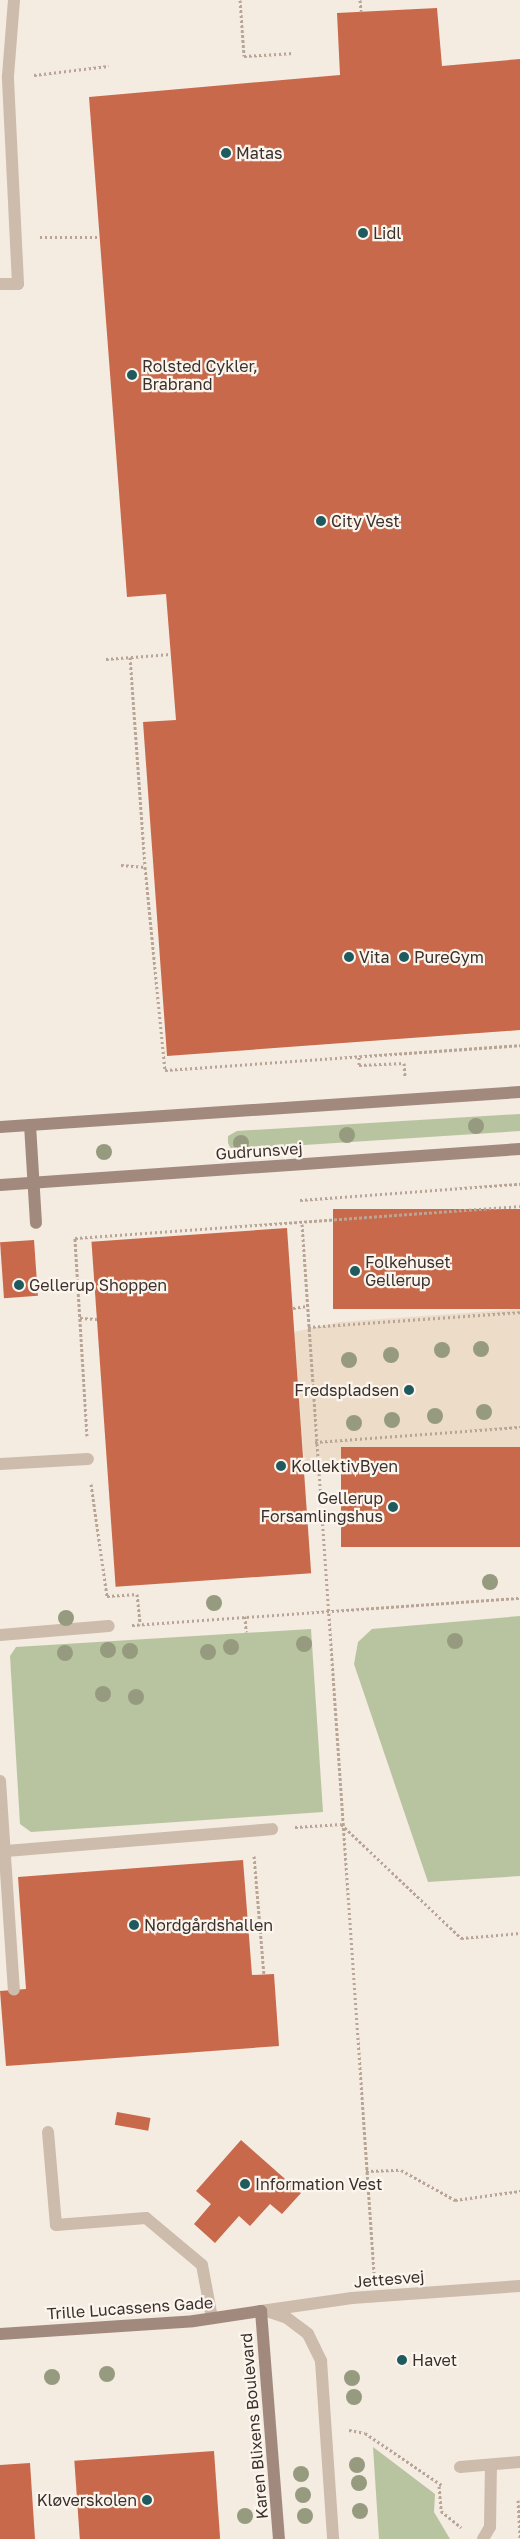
<!DOCTYPE html>
<html>
<head>
<meta charset="utf-8">
<style>
	body { margin:0 }
	#map { position:relative; width:520px; height:2539px; overflow:hidden; background:#f4ebe1; font-family:"Golos Text",sans-serif }
	div>[style] { position:absolute }
	[style*='--x'] { left:calc(var(--x)*1px); top:calc(var(--y)*1px); width:calc(var(--w)*1px); rotate:calc(var(--a)*1deg) }
	.green>* { inset:0; background:#b8c4a0 }
	.plaza>* { inset:0; background:#ecdcc8 }
	.building>* { inset:0; background:#c8694b; transform-origin:0 0 }
	.path>* { height:3px; margin-top:-1.5px; transform-origin:0; background:repeating-linear-gradient(90deg,#b9a596 0 2.5px,transparent 0 5px) }
	.lane>* { height:12px; margin:-6px; padding:0 6px; transform-origin:6px; border-radius:6px; background:#cdbbac }
	.street>* { height:12px; margin:-6px; padding:0 6px; transform-origin:6px; border-radius:6px; background:#cdbbac }
	.secondary>* { height:12px; margin:-6px; padding:0 6px; transform-origin:6px; border-radius:6px; background:#a18a7d }
	.trees>* { width:16px; height:16px; margin:-8px; border-radius:50%; background:#969b7f }
	.dots>* { width:14px; height:14px; translate:-50% -50%; box-sizing:border-box; border:2px solid #fbf5ee; border-radius:50% }
	span { translate:-50% -50%; white-space:nowrap; text-align:center; line-height:1.15; -webkit-text-stroke:4.5px #fbf5ee; paint-order:stroke }
	.poi-label { font-size:16px; color:#3b302b }
	.left { translate:0 -50%; text-align:left }
	.right { translate:-100% -50%; text-align:right }
	.street-label { font-size:16px; color:#3b302b }
</style>
</head>
<body>
<div id="map">
	<div class="green">
		<div style="clip-path:polygon(520px 1114px,520px 1131px,242px 1149px,231px 1149px,228px 1143px,228px 1136px,237px 1131px)"></div>
		<div style="clip-path:polygon(520px 1616px,520px 1876px,428px 1882px,354px 1664px,358px 1642px,372px 1629px)"></div>
		<div style="clip-path:polygon(311px 1629px,323px 1812px,31px 1832px,20px 1824px,10px 1656px,16px 1647px)"></div>
		<div style="clip-path:polygon(373px 2447px,435px 2494px,434px 2512px,450px 2539px,379px 2539px)"></div>
	</div>
	<div class="plaza">
		<div style="clip-path:polygon(520px 1309px,520px 1447px,341px 1460px,305px 1474px,294px 1332px,340px 1322px)"></div>
	</div>
	<div class="building">
		<div style="clip-path:polygon(437px 8px,442px 66px,520px 59px,520px 1030px,167px 1056px,143px 722px,176px 720px,166px 594px,127px 597px,89px 97px,340px 75px,337px 13px)"></div>
		<div style="left:520px;top:1209px;width:100px;height:187px;rotate:90deg"></div>
		<div style="left:287px;top:1228px;width:346px;height:196px;rotate:86deg"></div>
		<div style="left:34px;top:1240px;width:56px;height:34px;rotate:86deg"></div>
		<div style="left:520px;top:1447px;width:100px;height:179px;rotate:90deg"></div>
		<div style="clip-path:polygon(243px 1860px,252px 1975px,274px 1974px,279px 2046px,6px 2066px,0 1991px,26px 1989px,18px 1877px)"></div>
		<div style="left:117px;top:2112px;width:34px;height:13px;rotate:10deg"></div>
		<div style="clip-path:polygon(241px 2140px,301px 2193px,282px 2214px,270px 2204px,250px 2226px,239px 2216px,215px 2243px,194px 2224px,211px 2204px,196px 2191px)"></div>
		<div style="left:214px;top:2451px;width:88px;height:140px;rotate:86deg"></div>
		<div style="clip-path:polygon(30px 2463px,35px 2539px,0 2539px,0 2465px)"></div>
	</div>
	<div class="path">
		<div style="--x:240;--y:0;--w:56;--a:85.9"></div>
		<div style="--x:244;--y:56;--w:49;--a:-3.5"></div>
		<div style="--x:360;--y:0;--w:12;--a:85"></div>
		<div style="--x:34;--y:75;--w:75;--a:-6.9"></div>
		<div style="--x:40;--y:237;--w:60;--a:0"></div>
		<div style="--x:130;--y:657;--w:211;--a:85.9"></div>
		<div style="--x:106;--y:659;--w:65;--a:-4.4"></div>
		<div style="--x:121;--y:865;--w:24;--a:5"></div>
		<div style="--x:145;--y:867;--w:204;--a:84.4"></div>
		<div style="--x:165;--y:1070;--w:356;--a:-4"></div>
		<div style="--x:359;--y:1057;--w:8;--a:90"></div>
		<div style="--x:359;--y:1065;--w:45;--a:-2.5"></div>
		<div style="--x:404;--y:1063;--w:13;--a:86"></div>
		<div style="--x:300;--y:1200;--w:221;--a:-4.2"></div>
		<div style="--x:302;--y:1224;--w:1051;--a:86.07"></div>
		<div style="--x:293;--y:1308;--w:14;--a:-8"></div>
		<div style="--x:80;--y:1318;--w:17;--a:3"></div>
		<div style="--x:308;--y:1327;--w:213;--a:-4"></div>
		<div style="--x:87;--y:1436;--w:198;--a:-93.5"></div>
		<div style="--x:75;--y:1238;--w:446;--a:-4.1"></div>
		<div style="--x:315;--y:1442;--w:206;--a:-4.2"></div>
		<div style="--x:91;--y:1484;--w:113;--a:81.9"></div>
		<div style="--x:107;--y:1596;--w:30;--a:-4"></div>
		<div style="--x:137;--y:1594;--w:30;--a:84"></div>
		<div style="--x:245;--y:1616;--w:16;--a:86"></div>
		<div style="--x:132;--y:1625;--w:389;--a:-4"></div>
		<div style="--x:295;--y:1827;--w:46;--a:-3.7"></div>
		<div style="--x:341;--y:1824;--w:166;--a:43.5"></div>
		<div style="--x:461;--y:1938;--w:59;--a:-4.8"></div>
		<div style="--x:254;--y:1856;--w:118;--a:85.2"></div>
		<div style="--x:366;--y:2171;--w:35;--a:-2"></div>
		<div style="--x:401;--y:2170;--w:62;--a:29.1"></div>
		<div style="--x:455;--y:2200;--w:66;--a:-7.9"></div>
		<div style="--x:349;--y:2430;--w:16;--a:11"></div>
		<div style="--x:365;--y:2433;--w:94;--a:34.2"></div>
		<div style="--x:439;--y:2486;--w:25;--a:85"></div>
		<div style="--x:441;--y:2511;--w:26;--a:39"></div>
		<div style="--x:518;--y:2500;--w:39;--a:87"></div>
	</div>
	<div class="lane">
		<div style="--x:0;--y:284;--w:18;--a:0"></div>
		<div style="--x:18;--y:284;--w:208;--a:-92.8"></div>
		<div style="--x:8;--y:76;--w:76;--a:-85.5"></div>
		<div style="--x:0;--y:1464;--w:88;--a:-3.3"></div>
		<div style="--x:0;--y:1635;--w:109;--a:-4.7"></div>
		<div style="--x:0;--y:1781;--w:209;--a:86.2"></div>
		<div style="--x:6;--y:1851;--w:267;--a:-4.7"></div>
		<div style="--x:48;--y:2132;--w:93;--a:85.1"></div>
		<div style="--x:56;--y:2225;--w:90;--a:-4.4"></div>
		<div style="--x:146;--y:2218;--w:73;--a:40"></div>
		<div style="--x:202;--y:2265;--w:54;--a:79.3"></div>
		<div style="--x:267;--y:2311;--w:21;--a:19"></div>
		<div style="--x:287;--y:2318;--w:26;--a:37"></div>
		<div style="--x:308;--y:2334;--w:30;--a:64"></div>
		<div style="--x:321;--y:2361;--w:178;--a:86.1"></div>
		<div style="--x:483;--y:2539;--w:14;--a:-60"></div>
		<div style="--x:490;--y:2527;--w:62;--a:-89.1"></div>
	</div>
	<div class="street">
		<div style="--x:261;--y:2311;--w:92;--a:-8.1"></div>
		<div style="--x:352;--y:2298;--w:168;--a:-4.1"></div>
		<div style="--x:460;--y:2467;--w:60;--a:-4.8"></div>
	</div>
	<div class="secondary">
		<div style="--x:30;--y:1125;--w:98;--a:86.5"></div>
		<div style="--x:0;--y:1127;--w:521;--a:-3.85"></div>
		<div style="--x:0;--y:1185;--w:521;--a:-3.96"></div>
		<div style="--x:0;--y:2334;--w:194;--a:-3.8"></div>
		<div style="--x:194;--y:2321;--w:68;--a:-8.5"></div>
		<div style="--x:261;--y:2311;--w:229;--a:85.5"></div>
	</div>
	<div class="trees">
		<div style="left:476px;top:1126px"></div>
		<div style="left:347px;top:1135px"></div>
		<div style="left:241px;top:1143px"></div>
		<div style="left:104px;top:1152px"></div>
		<div style="left:481px;top:1349px"></div>
		<div style="left:442px;top:1350px"></div>
		<div style="left:391px;top:1355px"></div>
		<div style="left:349px;top:1360px"></div>
		<div style="left:484px;top:1412px"></div>
		<div style="left:435px;top:1416px"></div>
		<div style="left:392px;top:1420px"></div>
		<div style="left:354px;top:1423px"></div>
		<div style="left:490px;top:1582px"></div>
		<div style="left:214px;top:1603px"></div>
		<div style="left:66px;top:1618px"></div>
		<div style="left:455px;top:1641px"></div>
		<div style="left:304px;top:1644px"></div>
		<div style="left:231px;top:1647px"></div>
		<div style="left:108px;top:1650px"></div>
		<div style="left:130px;top:1651px"></div>
		<div style="left:208px;top:1652px"></div>
		<div style="left:65px;top:1653px"></div>
		<div style="left:103px;top:1694px"></div>
		<div style="left:136px;top:1697px"></div>
		<div style="left:107px;top:2374px"></div>
		<div style="left:52px;top:2377px"></div>
		<div style="left:352px;top:2378px"></div>
		<div style="left:354px;top:2397px"></div>
		<div style="left:357px;top:2465px"></div>
		<div style="left:301px;top:2474px"></div>
		<div style="left:359px;top:2483px"></div>
		<div style="left:303px;top:2495px"></div>
		<div style="left:360px;top:2511px"></div>
		<div style="left:245px;top:2516px"></div>
		<div style="left:305px;top:2516px"></div>
	</div>
	<div class="dots">
		<div style="left:226px;top:153px;background:#1f5a5e"></div>
		<div style="left:363px;top:233px;background:#1f5a5e"></div>
		<div style="left:132px;top:375px;background:#1f5a5e"></div>
		<div style="left:321px;top:521px;background:#1f5a5e"></div>
		<div style="left:349px;top:957px;background:#1f5a5e"></div>
		<div style="left:404px;top:957px;background:#1f5a5e"></div>
		<div style="left:355px;top:1271px;background:#1f5a5e"></div>
		<div style="left:19px;top:1285px;background:#1f5a5e"></div>
		<div style="left:409px;top:1390px;background:#1f5a5e"></div>
		<div style="left:281px;top:1466px;background:#1f5a5e"></div>
		<div style="left:393px;top:1507px;background:#1f5a5e"></div>
		<div style="left:134px;top:1925px;background:#1f5a5e"></div>
		<div style="left:245px;top:2184px;background:#1f5a5e"></div>
		<div style="left:402px;top:2360px;background:#1f5a5e"></div>
		<div style="left:147px;top:2500px;background:#1f5a5e"></div>
	</div>
	<div class="poi-label">
		<span class="left" style="left:236px;top:153px">Matas</span>
		<span class="left" style="left:373px;top:233px">Lidl</span>
		<span class="left" style="left:142px;top:375px">Rolsted Cykler,<br>Brabrand</span>
		<span class="left" style="left:331px;top:521px">City Vest</span>
		<span class="left" style="left:359px;top:957px">Vita</span>
		<span class="left" style="left:414px;top:957px">PureGym</span>
		<span class="left" style="left:365px;top:1271px">Folkehuset<br>Gellerup</span>
		<span class="left" style="left:29px;top:1285px">Gellerup Shoppen</span>
		<span class="right" style="left:399px;top:1390px">Fredspladsen</span>
		<span class="left" style="left:291px;top:1466px">KollektivByen</span>
		<span class="right" style="left:383px;top:1507px">Gellerup<br>Forsamlingshus</span>
		<span class="left" style="left:144px;top:1925px">Nordgårdshallen</span>
		<span class="left" style="left:255px;top:2184px">Information Vest</span>
		<span class="left" style="left:412px;top:2360px">Havet</span>
		<span class="right" style="left:137px;top:2500px">Kløverskolen</span>
	</div>
	<div class="street-label">
		<span style="left:259px;top:1151px;rotate:-4deg">Gudrunsvej</span>
		<span style="left:389px;top:2279px;rotate:-5deg">Jettesvej</span>
		<span style="left:130px;top:2308px;rotate:-4deg">Trille Lucassens Gade</span>
		<span style="left:254px;top:2426px;rotate:-95deg">Karen Blixens Boulevard</span>
	</div>
</div>
</body>
</html>
